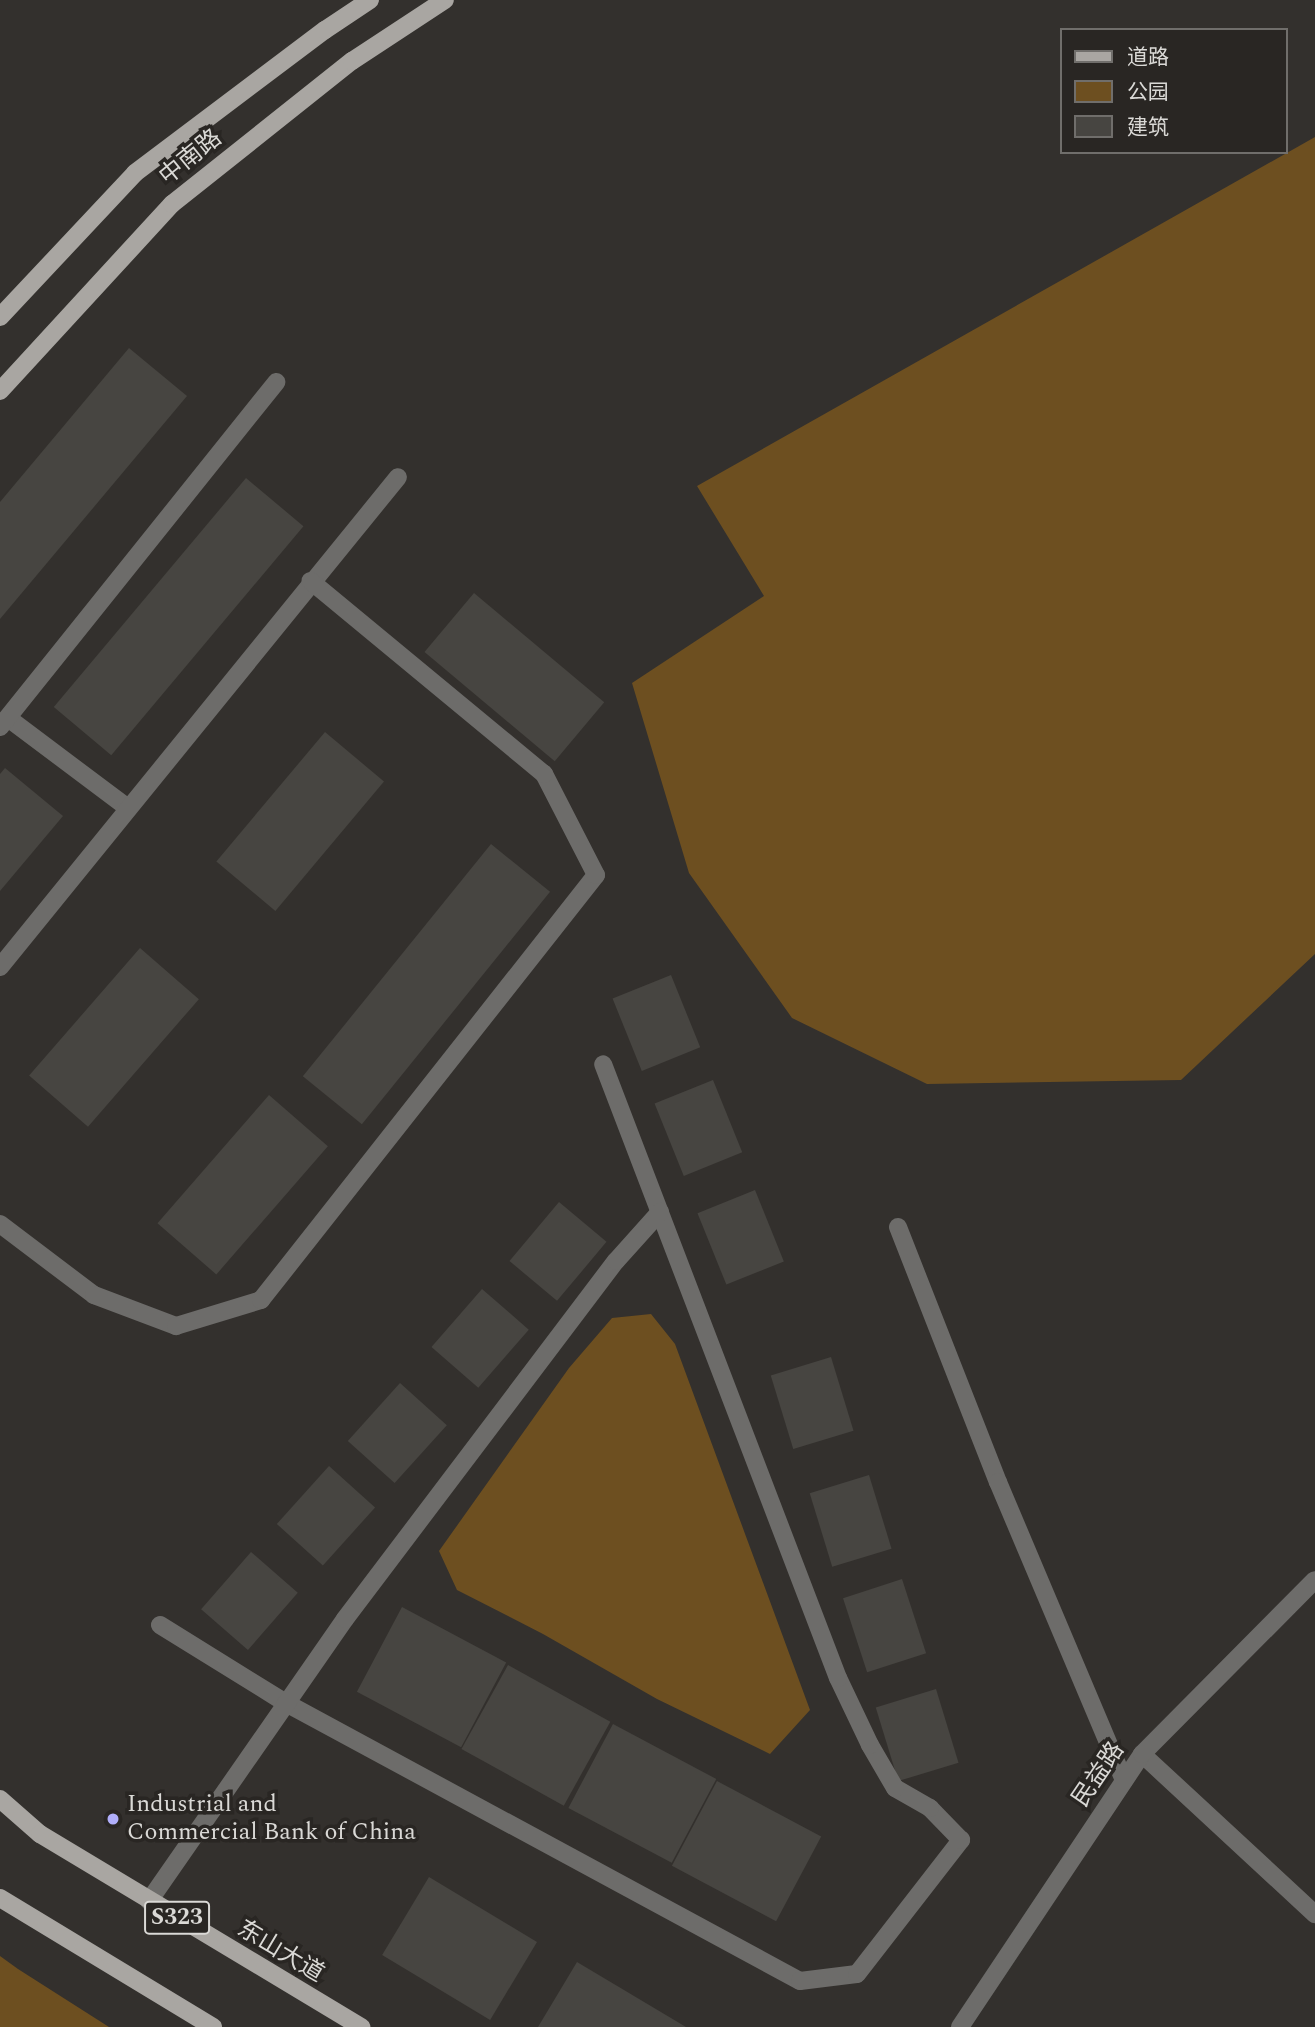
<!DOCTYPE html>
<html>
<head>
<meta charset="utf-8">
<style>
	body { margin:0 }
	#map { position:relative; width:1315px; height:2027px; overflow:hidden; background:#33302d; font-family:Spectral,"Noto Sans SC",serif }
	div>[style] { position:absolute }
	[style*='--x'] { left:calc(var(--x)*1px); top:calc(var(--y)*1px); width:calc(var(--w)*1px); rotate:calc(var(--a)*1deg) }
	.green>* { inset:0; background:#6d4f20 }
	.building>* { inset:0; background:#474541; transform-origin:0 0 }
	.minor>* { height:18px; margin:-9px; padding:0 9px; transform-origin:9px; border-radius:9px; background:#6d6c6a }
	.major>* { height:18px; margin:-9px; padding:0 9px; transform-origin:9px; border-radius:9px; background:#a9a6a2 }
	.dots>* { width:19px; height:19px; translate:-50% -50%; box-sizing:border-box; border:4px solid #292623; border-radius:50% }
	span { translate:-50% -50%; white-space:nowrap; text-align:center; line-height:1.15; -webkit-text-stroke:7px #292623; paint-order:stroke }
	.shield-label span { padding:2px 5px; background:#292623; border:2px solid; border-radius:5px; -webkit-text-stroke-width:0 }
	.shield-label { font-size:23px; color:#dad9d6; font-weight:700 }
	.street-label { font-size:24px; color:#dad9d6 }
	.poi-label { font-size:24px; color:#dad9d6 }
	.left { translate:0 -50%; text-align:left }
	.legend { position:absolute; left:1060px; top:28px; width:228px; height:126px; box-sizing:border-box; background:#292623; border:2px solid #706e6b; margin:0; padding:9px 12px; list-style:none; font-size:21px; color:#dad9d6 }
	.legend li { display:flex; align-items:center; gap:14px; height:35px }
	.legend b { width:35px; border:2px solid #706e6b }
</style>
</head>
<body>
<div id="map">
	<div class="green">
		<div style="clip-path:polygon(1315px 137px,1315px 954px,1181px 1080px,927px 1084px,792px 1018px,689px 873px,632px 683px,764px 596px,697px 486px)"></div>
		<div style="clip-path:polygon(651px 1314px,675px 1344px,810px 1710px,770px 1754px,657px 1699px,543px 1634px,457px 1590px,439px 1551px,569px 1368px,612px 1318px)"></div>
		<div style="clip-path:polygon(0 1956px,18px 1969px,109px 2027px,0 2027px)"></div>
	</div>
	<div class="building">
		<div style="clip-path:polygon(129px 348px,187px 396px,0 619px,0 502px)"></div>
		<div style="left:246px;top:478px;width:75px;height:299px;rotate:40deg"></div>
		<div style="left:474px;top:593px;width:170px;height:77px;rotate:40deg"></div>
		<div style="left:325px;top:732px;width:77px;height:169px;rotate:40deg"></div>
		<div style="clip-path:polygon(5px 768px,63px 816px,0 891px,0 774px)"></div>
		<div style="left:491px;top:844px;width:76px;height:299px;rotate:39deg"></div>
		<div style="left:140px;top:948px;width:78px;height:169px;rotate:41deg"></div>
		<div style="left:671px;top:975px;width:78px;height:63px;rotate:68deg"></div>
		<div style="left:713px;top:1080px;width:78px;height:63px;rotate:68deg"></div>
		<div style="left:269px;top:1095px;width:78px;height:170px;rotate:41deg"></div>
		<div style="left:755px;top:1190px;width:77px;height:62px;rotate:68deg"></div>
		<div style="left:559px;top:1202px;width:62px;height:77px;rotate:40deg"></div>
		<div style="left:482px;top:1289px;width:62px;height:77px;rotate:41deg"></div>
		<div style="left:831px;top:1357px;width:77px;height:63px;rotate:73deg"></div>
		<div style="left:400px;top:1383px;width:63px;height:78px;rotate:42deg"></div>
		<div style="left:329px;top:1466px;width:62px;height:78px;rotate:42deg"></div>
		<div style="left:869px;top:1475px;width:77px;height:62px;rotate:73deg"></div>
		<div style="left:251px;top:1552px;width:62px;height:76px;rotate:41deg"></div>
		<div style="left:902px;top:1579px;width:78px;height:62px;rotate:72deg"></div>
		<div style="left:402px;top:1607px;width:118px;height:96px;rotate:28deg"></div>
		<div style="left:508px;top:1665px;width:117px;height:96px;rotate:29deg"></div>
		<div style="left:936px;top:1689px;width:77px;height:63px;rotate:73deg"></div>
		<div style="left:613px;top:1724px;width:117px;height:95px;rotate:28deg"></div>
		<div style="left:717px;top:1781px;width:118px;height:96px;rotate:28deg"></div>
		<div style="left:429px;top:1877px;width:126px;height:91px;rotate:31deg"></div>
		<div style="clip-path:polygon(577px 1962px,686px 2027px,538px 2027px)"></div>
	</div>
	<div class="minor">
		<div style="--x:8;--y:718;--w:150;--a:36.9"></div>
		<div style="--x:0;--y:727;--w:442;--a:-51.3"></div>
		<div style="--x:0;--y:967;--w:631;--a:-50.91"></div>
		<div style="--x:0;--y:1224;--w:118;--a:37.1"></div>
		<div style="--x:94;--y:1295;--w:88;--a:20.7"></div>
		<div style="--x:176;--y:1326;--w:89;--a:-17"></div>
		<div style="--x:261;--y:1300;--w:541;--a:-51.75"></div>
		<div style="--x:596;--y:875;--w:114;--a:-117.2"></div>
		<div style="--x:544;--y:774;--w:303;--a:-140.4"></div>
		<div style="--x:898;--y:1227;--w:274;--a:68.6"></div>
		<div style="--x:998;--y:1482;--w:324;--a:67.1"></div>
		<div style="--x:160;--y:1625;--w:148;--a:31.8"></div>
		<div style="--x:286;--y:1703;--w:584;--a:28.41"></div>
		<div style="--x:800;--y:1981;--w:57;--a:-7"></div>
		<div style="--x:857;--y:1974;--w:170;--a:-52.2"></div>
		<div style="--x:961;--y:1840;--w:45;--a:-134.1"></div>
		<div style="--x:930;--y:1808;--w:40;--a:-150.3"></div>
		<div style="--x:895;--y:1788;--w:50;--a:-120.2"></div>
		<div style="--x:870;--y:1745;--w:74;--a:-115.5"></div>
		<div style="--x:838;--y:1678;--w:657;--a:-110.94"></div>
		<div style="--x:1142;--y:1754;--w:236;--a:42.8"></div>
		<div style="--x:149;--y:1901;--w:343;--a:-55.2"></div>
		<div style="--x:345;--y:1619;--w:449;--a:-52.9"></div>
		<div style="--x:616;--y:1261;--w:66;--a:-48.1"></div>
		<div style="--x:960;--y:2027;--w:328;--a:-56.3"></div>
		<div style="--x:1142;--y:1754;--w:245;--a:-45.2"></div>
	</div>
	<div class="major">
		<div style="--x:0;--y:317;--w:197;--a:-46.8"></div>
		<div style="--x:135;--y:173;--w:238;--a:-37"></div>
		<div style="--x:325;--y:30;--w:54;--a:-33.7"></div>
		<div style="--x:0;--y:391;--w:254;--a:-47.4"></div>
		<div style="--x:172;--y:204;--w:230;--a:-38.5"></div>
		<div style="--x:352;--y:61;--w:111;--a:-33.3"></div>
		<div style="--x:0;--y:1799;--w:53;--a:41.2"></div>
		<div style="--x:40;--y:1834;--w:375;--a:31"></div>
		<div style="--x:0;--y:1898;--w:249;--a:31.2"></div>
	</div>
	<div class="dots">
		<div style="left:113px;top:1819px;background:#b0aefa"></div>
	</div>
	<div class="shield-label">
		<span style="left:177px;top:1918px">S323</span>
	</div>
	<div class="street-label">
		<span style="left:191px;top:158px;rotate:-39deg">中南路</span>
		<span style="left:1099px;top:1775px;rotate:-56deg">民益路</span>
		<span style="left:280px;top:1952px;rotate:31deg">东山大道</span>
	</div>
	<div class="poi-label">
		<span class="left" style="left:127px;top:1819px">Industrial and<br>Commercial Bank of China</span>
	</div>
	<ul class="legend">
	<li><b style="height:9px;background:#a9a6a2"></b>道路</li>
	<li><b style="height:19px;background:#6d4f20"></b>公园</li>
	<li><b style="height:19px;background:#474541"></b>建筑</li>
	</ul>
</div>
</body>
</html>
